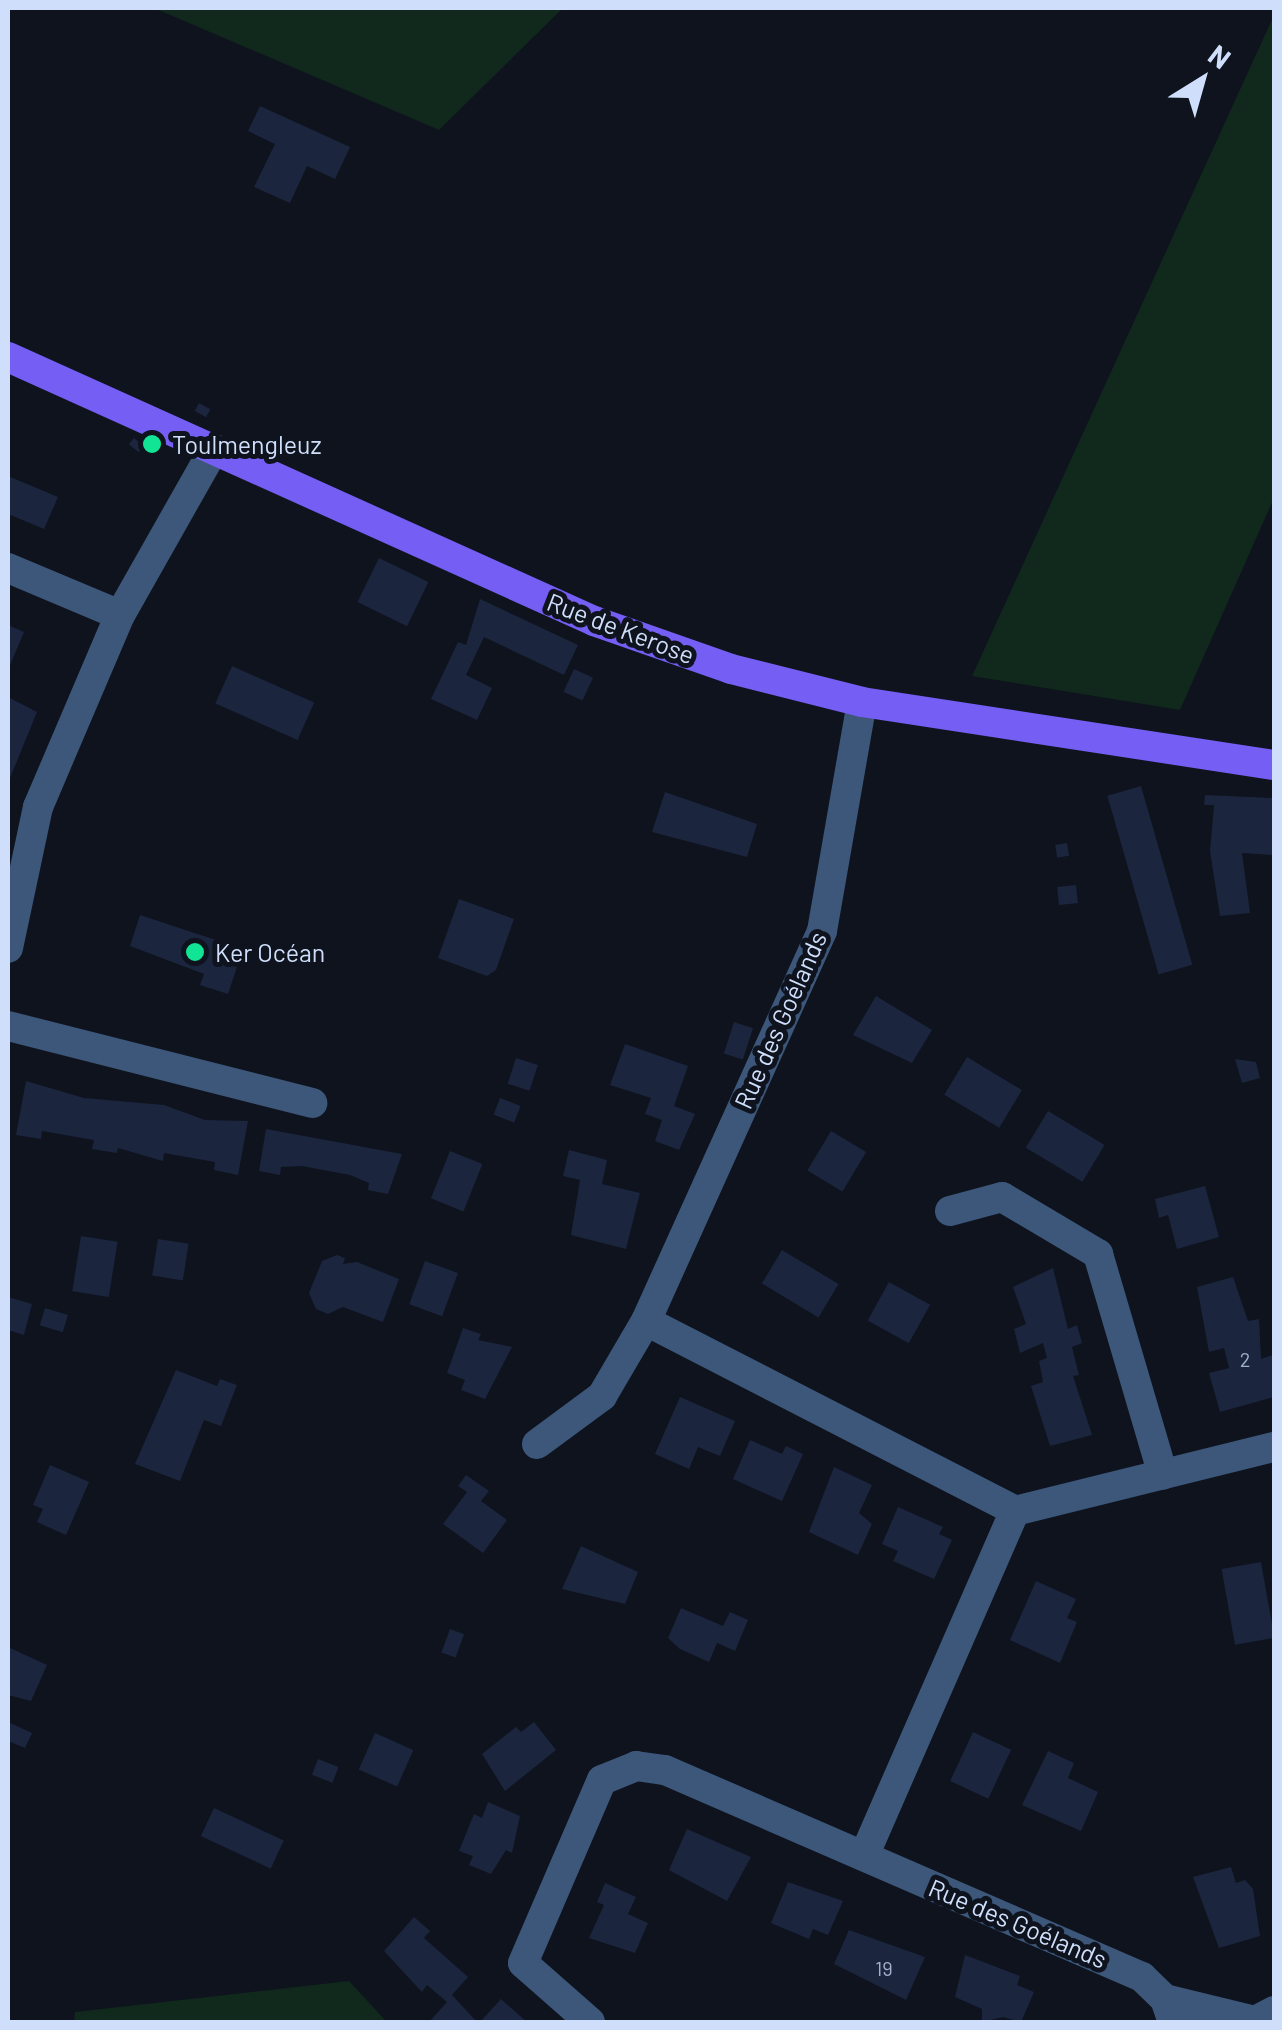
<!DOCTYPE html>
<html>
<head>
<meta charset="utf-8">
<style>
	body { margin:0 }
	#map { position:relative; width:1282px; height:2030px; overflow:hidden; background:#0e131e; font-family:Barlow,sans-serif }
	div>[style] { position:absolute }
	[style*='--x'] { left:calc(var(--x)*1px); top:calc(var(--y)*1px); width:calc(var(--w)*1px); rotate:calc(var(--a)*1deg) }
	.green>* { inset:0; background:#11281c }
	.building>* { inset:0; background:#1b253e; transform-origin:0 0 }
	.minor>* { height:30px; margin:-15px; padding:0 15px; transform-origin:15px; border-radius:15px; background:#3c577a }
	.major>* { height:30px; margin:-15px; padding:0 15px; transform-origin:15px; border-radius:15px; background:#745ef3 }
	.dots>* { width:28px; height:28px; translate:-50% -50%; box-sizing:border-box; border:5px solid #0e131e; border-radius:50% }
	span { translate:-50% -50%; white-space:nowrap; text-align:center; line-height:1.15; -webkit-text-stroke:10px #0e131e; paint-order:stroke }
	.number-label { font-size:20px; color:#a2b0cc }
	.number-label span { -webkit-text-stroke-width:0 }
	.poi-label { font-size:25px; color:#cfdffb }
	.left { translate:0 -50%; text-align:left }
	.street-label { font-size:25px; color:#cfdffb }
	.frame { position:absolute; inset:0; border:10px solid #cfdffb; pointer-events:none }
	.north { position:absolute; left:1152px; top:30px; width:100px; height:100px; -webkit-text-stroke:8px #0e131e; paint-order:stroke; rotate:37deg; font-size:28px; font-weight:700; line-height:40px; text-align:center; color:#cfdffb }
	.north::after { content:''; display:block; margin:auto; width:35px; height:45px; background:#cfdffb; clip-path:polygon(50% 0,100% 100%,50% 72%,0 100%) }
</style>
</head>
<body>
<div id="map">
	<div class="green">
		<div style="clip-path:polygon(154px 8px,563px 8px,439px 130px)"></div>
		<div style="clip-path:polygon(1274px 15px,1274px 498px,1180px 710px,972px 676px)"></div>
		<div style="clip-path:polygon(349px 1981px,387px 2022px,74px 2022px,75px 2012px)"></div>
	</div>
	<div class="building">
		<div style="clip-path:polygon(260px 106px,350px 147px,335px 179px,307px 166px,290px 203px,254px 187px,275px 144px,248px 131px)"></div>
		<div style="left:199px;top:403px;width:13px;height:9px;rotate:29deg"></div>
		<div style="left:134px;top:438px;width:13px;height:8px;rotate:39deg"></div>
		<div style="clip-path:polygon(8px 476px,58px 497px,44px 529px,8px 514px)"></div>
		<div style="left:379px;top:558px;width:55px;height:49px;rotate:26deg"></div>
		<div style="clip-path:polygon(480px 599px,578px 645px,564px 675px,484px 637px,466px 675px,492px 688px,477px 720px,431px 699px,458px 642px,466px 645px)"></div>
		<div style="clip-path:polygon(8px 625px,24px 632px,8px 670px)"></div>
		<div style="left:232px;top:666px;width:90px;height:41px;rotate:24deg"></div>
		<div style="left:574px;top:669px;width:21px;height:25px;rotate:25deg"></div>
		<div style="clip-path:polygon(8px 697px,37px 712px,8px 783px)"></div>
		<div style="left:1141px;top:786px;width:186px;height:35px;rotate:74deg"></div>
		<div style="clip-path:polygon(665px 792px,757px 824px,747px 857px,652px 832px)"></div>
		<div style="clip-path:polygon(1205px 795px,1274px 798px,1274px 855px,1242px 853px,1250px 913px,1220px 916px,1210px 851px,1214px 805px,1204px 805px)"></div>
		<div style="left:1067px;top:843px;width:13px;height:12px;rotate:81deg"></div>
		<div style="left:1076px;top:885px;width:18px;height:19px;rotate:84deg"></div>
		<div style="clip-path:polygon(459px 899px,514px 919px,496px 970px,487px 976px,438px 958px)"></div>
		<div style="clip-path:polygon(140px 915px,243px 949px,228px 994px,200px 985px,204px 974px,130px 946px)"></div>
		<div style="clip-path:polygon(876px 996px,932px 1030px,912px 1063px,853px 1035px)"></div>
		<div style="left:734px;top:1022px;width:20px;height:33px;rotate:18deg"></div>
		<div style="clip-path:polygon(625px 1044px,688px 1066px,674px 1106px,695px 1114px,679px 1150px,655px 1141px,662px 1120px,645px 1114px,651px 1098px,610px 1085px)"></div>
		<div style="left:967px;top:1057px;width:64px;height:44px;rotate:31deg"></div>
		<div style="left:516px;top:1058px;width:23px;height:27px;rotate:18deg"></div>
		<div style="clip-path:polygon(1235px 1059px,1256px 1062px,1260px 1078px,1242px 1083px)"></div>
		<div style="clip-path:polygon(26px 1081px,84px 1098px,164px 1105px,205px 1120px,248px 1121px,238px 1175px,214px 1170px,215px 1162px,164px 1153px,163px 1161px,118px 1148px,117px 1153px,92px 1149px,94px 1140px,42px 1131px,41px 1139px,16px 1135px)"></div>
		<div style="left:500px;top:1098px;width:22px;height:18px;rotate:21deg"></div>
		<div style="left:1048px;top:1111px;width:66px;height:43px;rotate:31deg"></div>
		<div style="clip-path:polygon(266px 1129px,402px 1154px,388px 1194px,368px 1190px,369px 1183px,350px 1175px,302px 1166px,281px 1167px,280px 1175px,259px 1171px)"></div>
		<div style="left:831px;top:1131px;width:41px;height:46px;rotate:31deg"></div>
		<div style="clip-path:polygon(569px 1150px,607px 1160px,602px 1184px,640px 1193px,626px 1249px,571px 1235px,580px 1180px,563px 1176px)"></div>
		<div style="left:450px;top:1151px;width:35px;height:51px;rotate:22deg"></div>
		<div style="clip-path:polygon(1205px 1186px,1219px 1237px,1177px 1249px,1168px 1215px,1159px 1218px,1155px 1199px)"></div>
		<div style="left:81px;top:1236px;width:37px;height:56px;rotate:9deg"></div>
		<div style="left:158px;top:1239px;width:31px;height:37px;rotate:9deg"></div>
		<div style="left:782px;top:1250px;width:66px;height:39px;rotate:31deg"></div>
		<div style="clip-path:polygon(337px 1255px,345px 1258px,343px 1264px,357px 1262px,399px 1279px,383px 1322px,343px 1307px,328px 1314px,316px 1309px,309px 1293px,322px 1261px)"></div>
		<div style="left:425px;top:1261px;width:35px;height:46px;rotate:20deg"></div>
		<div style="clip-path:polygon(1053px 1268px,1068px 1329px,1077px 1325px,1082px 1343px,1072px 1347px,1079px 1375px,1073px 1376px,1092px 1435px,1050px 1446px,1031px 1386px,1043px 1382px,1039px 1361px,1047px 1358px,1043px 1343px,1020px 1353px,1014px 1329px,1026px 1324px,1013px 1287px)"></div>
		<div style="clip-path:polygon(1233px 1277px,1248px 1321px,1259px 1319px,1261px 1359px,1273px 1355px,1274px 1397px,1220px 1412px,1209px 1373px,1229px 1368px,1224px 1348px,1209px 1352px,1197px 1287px)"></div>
		<div style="left:889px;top:1282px;width:47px;height:44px;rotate:29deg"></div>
		<div style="clip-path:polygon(8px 1297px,32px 1304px,24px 1335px,8px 1330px)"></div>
		<div style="left:45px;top:1308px;width:24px;height:18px;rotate:17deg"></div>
		<div style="clip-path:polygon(463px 1328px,481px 1334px,478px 1340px,512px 1347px,485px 1399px,461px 1390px,465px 1380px,447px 1373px)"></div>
		<div style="clip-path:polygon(176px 1370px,217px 1386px,220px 1379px,237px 1385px,221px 1426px,204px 1420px,180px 1481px,135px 1464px)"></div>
		<div style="clip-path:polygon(680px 1397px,735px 1421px,720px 1456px,698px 1447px,689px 1469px,655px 1454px)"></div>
		<div style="clip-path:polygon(750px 1440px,782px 1454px,786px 1446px,803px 1454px,782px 1501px,733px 1479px)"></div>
		<div style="clip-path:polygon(50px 1465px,89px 1482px,66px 1535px,37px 1522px,43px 1509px,33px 1505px)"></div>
		<div style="clip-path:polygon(834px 1467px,872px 1485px,859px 1513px,872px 1524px,858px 1555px,809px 1532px)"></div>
		<div style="clip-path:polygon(466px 1475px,489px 1491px,481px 1501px,507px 1520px,483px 1553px,443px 1524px,467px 1492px,458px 1486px)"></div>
		<div style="clip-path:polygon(898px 1507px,943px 1527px,939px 1534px,952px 1540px,934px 1579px,893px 1561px,898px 1551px,882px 1544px)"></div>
		<div style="clip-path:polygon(581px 1546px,638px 1572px,625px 1604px,562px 1589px)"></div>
		<div style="left:1261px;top:1562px;width:77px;height:40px;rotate:80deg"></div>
		<div style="clip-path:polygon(1036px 1581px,1076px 1599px,1067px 1618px,1077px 1622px,1060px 1663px,1010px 1640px)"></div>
		<div style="clip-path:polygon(681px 1608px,723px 1626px,730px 1612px,748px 1620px,735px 1651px,717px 1643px,709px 1662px,680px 1649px,668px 1638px)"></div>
		<div style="left:450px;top:1629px;width:15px;height:25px;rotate:20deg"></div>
		<div style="clip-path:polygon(8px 1647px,47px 1665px,31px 1701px,8px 1695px)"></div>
		<div style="clip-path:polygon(8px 1722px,32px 1733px,25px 1748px,8px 1741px)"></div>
		<div style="clip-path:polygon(534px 1722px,556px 1750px,505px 1791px,482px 1754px,516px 1727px,521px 1732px)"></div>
		<div style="left:973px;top:1732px;width:42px;height:54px;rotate:25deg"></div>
		<div style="left:375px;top:1733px;width:42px;height:40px;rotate:24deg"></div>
		<div style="clip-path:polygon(1048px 1751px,1074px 1763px,1068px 1778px,1098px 1792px,1081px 1831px,1022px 1805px)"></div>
		<div style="left:318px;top:1759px;width:22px;height:17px;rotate:21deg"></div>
		<div style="clip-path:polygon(488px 1802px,520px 1816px,512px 1853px,506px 1850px,491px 1874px,469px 1865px,473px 1856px,459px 1851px,474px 1814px,482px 1818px)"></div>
		<div style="left:214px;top:1808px;width:77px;height:31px;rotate:25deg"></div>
		<div style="clip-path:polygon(687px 1829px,751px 1857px,727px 1901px,669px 1870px)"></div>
		<div style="clip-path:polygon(1231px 1867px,1236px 1883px,1245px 1880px,1253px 1889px,1260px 1936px,1219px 1948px,1193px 1877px)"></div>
		<div style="clip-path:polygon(788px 1882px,843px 1901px,828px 1935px,813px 1929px,809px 1939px,771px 1923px)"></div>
		<div style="clip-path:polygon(605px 1883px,636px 1897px,628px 1914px,648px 1923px,635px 1953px,589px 1938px,604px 1905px,597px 1902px)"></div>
		<div style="clip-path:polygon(414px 1917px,430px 1931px,424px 1938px,468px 1977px,452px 1995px,477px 2022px,429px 2022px,447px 2002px,427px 1985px,422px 1992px,384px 1951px)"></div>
		<div style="clip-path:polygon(849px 1930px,925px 1957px,906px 2000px,834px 1964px)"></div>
		<div style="clip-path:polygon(965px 1955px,1020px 1976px,1017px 1985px,1034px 1992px,1021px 2022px,1003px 2017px,982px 2022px,982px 2009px,955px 1997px)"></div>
		<div style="clip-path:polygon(501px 1999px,527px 2022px,480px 2022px)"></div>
	</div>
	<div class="minor">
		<div style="--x:8;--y:568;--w:121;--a:22.8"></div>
		<div style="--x:8;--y:948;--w:144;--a:-78"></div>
		<div style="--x:38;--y:807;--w:209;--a:-66.9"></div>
		<div style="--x:120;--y:615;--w:191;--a:-60.5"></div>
		<div style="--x:8;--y:1026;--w:314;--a:14.2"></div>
		<div style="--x:950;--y:1211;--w:54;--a:-15.1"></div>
		<div style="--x:1002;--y:1197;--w:112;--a:30.7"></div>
		<div style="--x:1098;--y:1254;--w:230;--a:73.6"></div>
		<div style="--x:646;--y:1321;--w:415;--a:27.2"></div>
		<div style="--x:1015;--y:1511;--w:267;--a:-13.9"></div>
		<div style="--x:537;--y:1444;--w:81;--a:-36.4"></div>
		<div style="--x:602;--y:1396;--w:87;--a:-59.6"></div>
		<div style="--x:646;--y:1321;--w:428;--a:-65.7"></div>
		<div style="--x:822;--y:931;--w:232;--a:-80.1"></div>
		<div style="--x:864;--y:1856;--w:377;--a:-66.4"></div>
		<div style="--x:1165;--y:1999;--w:93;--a:13.7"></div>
		<div style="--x:1255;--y:2021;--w:21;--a:-28"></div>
		<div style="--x:590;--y:2022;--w:89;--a:-138.6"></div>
		<div style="--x:523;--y:1963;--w:199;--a:-66.7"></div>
		<div style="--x:602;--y:1780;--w:37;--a:-22"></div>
		<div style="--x:636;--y:1766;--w:29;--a:8"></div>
		<div style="--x:665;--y:1770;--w:520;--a:23.46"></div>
		<div style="--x:1142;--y:1977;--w:32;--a:44"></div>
		<div style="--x:1165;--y:1999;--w:24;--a:71"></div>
	</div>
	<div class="major">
		<div style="--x:8;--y:357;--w:643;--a:24.25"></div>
		<div style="--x:594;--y:621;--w:145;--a:19.3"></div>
		<div style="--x:731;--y:669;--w:135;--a:14.1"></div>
		<div style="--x:862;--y:702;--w:417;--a:8.7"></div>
	</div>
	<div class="dots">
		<div style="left:152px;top:444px;background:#11e595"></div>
		<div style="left:195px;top:952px;background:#11e595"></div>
	</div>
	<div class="number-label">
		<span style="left:1245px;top:1359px">2</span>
		<span style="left:884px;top:1968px">19</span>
	</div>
	<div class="poi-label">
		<span class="left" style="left:172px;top:444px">Toulmengleuz</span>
		<span class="left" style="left:215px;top:952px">Ker Océan</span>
	</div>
	<div class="street-label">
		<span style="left:621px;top:628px;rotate:21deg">Rue de Kerose</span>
		<span style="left:780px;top:1020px;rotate:-66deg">Rue des Goélands</span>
		<span style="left:1018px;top:1923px;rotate:23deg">Rue des Goélands</span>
	</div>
	<div class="frame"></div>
	<div class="north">N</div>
</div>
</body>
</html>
